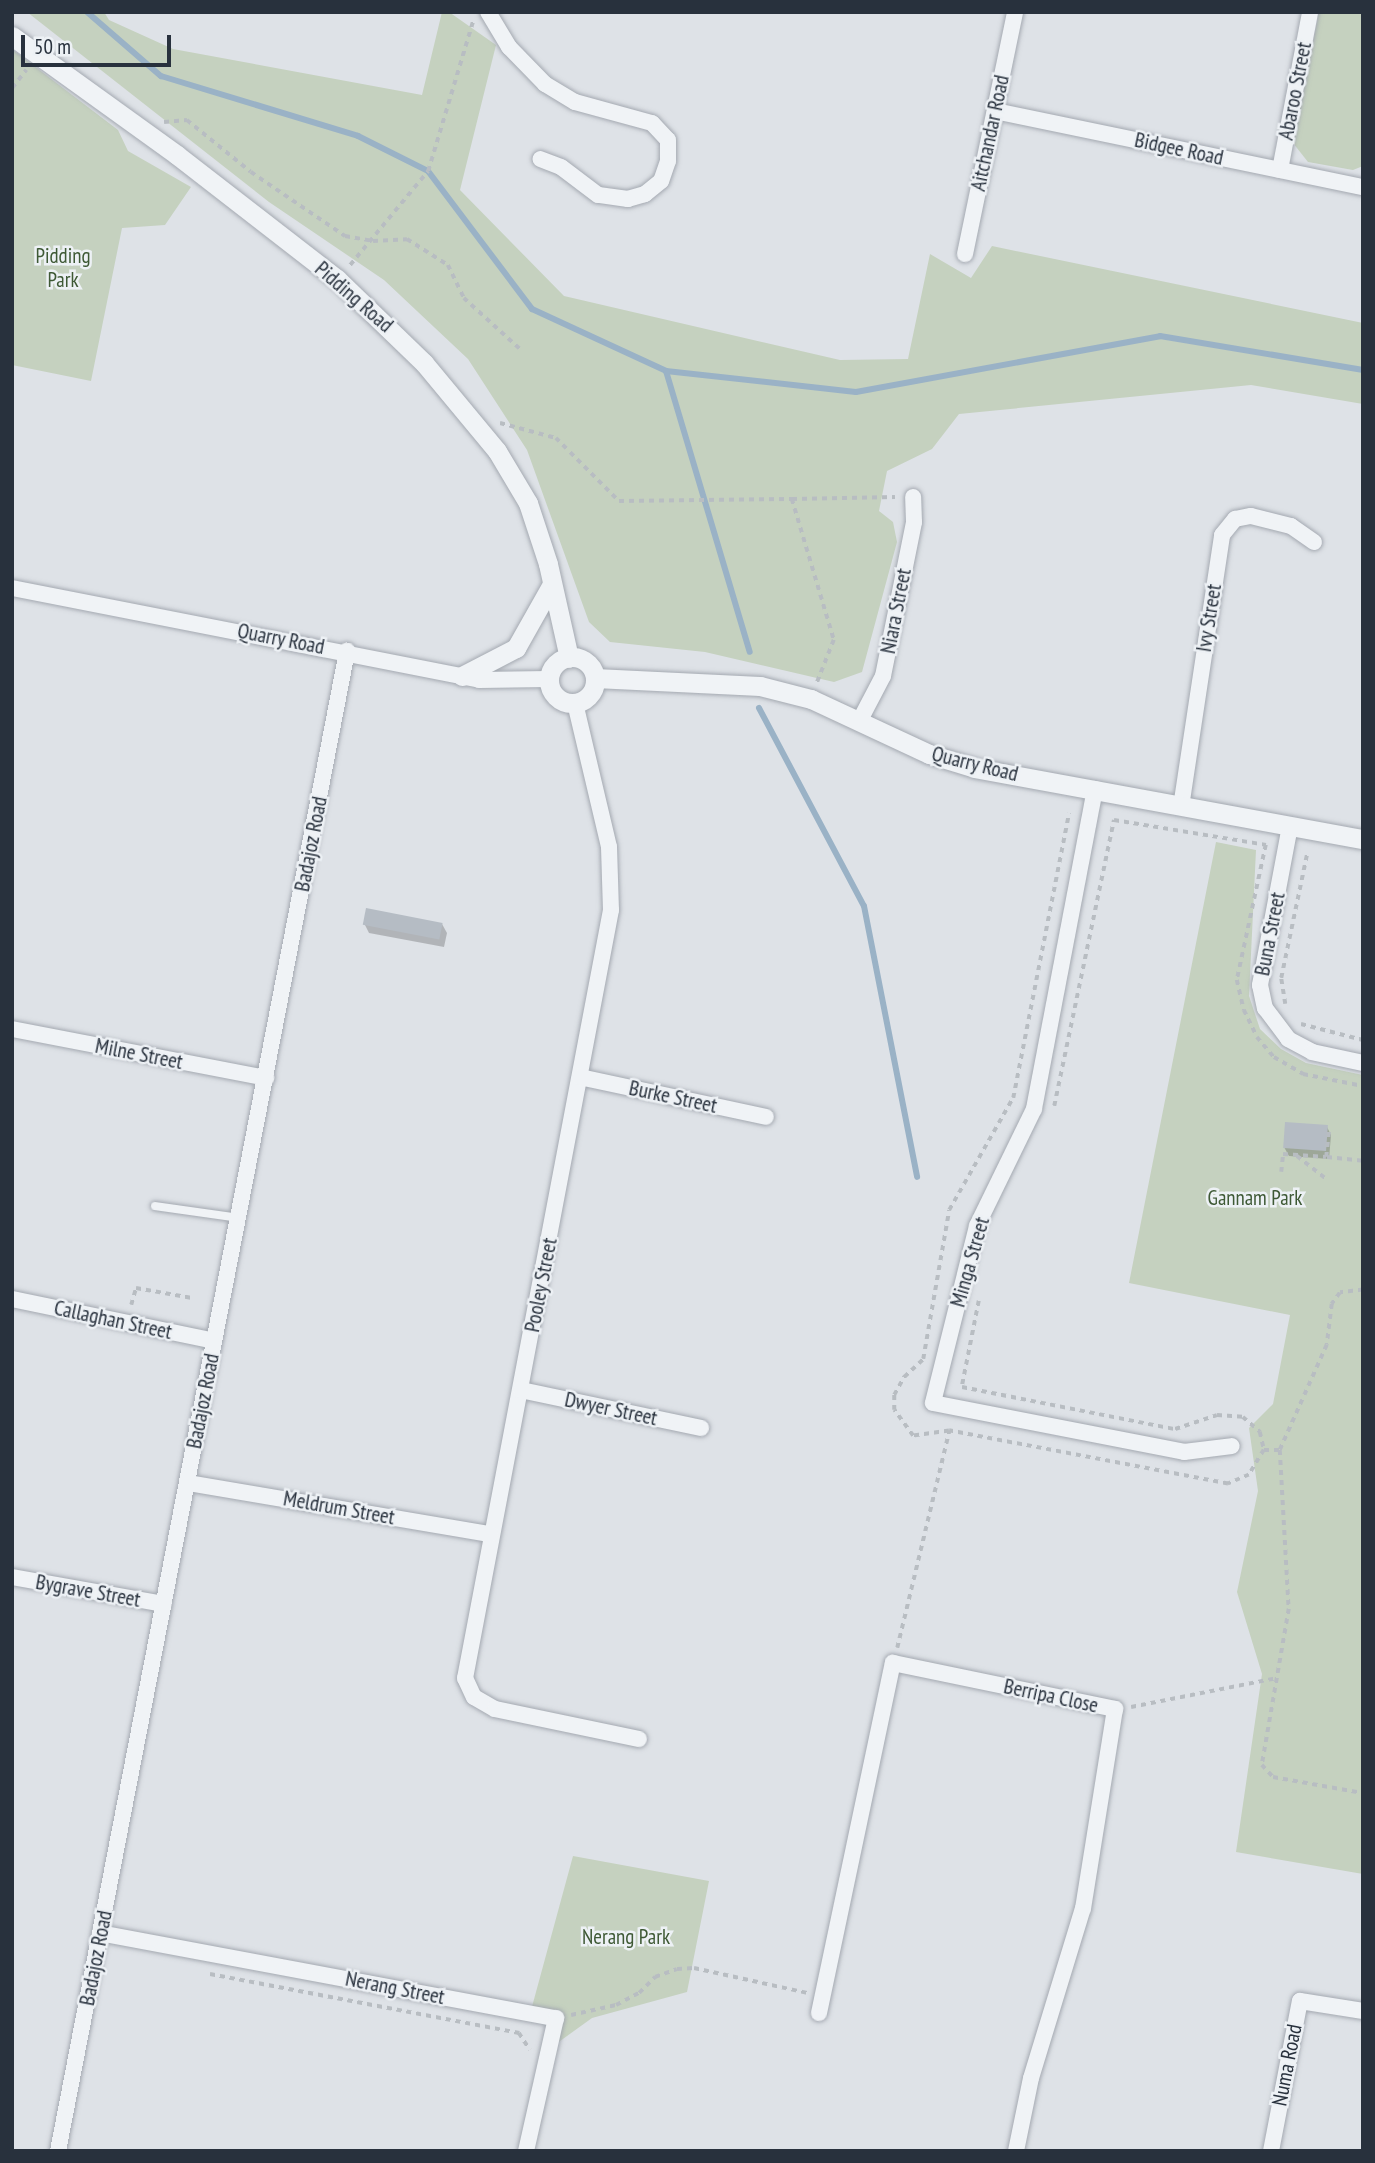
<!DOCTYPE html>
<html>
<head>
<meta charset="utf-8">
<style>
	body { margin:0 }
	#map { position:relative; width:1375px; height:2163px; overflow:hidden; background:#dee2e7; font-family:"PT Sans Narrow",sans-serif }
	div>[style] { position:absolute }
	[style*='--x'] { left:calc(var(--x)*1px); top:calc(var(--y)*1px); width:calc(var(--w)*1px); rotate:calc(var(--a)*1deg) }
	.green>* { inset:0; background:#c5d1bf }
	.shadow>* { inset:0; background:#0003 }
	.stream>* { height:6px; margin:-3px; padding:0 3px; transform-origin:3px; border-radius:3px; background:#9ab2c6 }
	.building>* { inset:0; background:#b5bcc4; transform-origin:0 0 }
	.path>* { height:3.5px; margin-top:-1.75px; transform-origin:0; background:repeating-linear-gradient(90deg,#b8bdc2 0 5px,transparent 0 10px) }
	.roads { filter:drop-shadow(0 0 2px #a4a9b1) drop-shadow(0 0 2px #a4a9b1) }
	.service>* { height:8px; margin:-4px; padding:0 4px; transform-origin:4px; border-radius:4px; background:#f0f3f6 }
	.minor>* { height:16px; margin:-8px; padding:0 8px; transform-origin:8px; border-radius:8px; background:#f0f3f6 }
	.tertiary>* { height:19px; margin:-9.5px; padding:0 9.5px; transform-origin:9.5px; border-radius:9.5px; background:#f0f3f6 }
	.tertiary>.ring { margin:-9.5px; padding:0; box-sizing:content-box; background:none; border:19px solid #f0f3f6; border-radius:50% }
	span { translate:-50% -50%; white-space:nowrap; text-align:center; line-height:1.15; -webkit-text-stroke:5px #edf1f5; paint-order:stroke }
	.street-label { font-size:21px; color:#28313d }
	.park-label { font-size:21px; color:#3e5935 }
	.frame { position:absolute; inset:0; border:14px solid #28313d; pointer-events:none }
	.scale { position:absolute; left:21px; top:35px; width:150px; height:32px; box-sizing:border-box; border:4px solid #28313d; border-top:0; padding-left:9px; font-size:21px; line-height:24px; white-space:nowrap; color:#28313d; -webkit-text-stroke:5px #edf1f5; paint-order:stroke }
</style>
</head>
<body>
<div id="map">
	<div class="green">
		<div style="clip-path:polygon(27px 12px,104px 12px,109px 20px,173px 49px,422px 95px,442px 12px,449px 12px,496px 45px,460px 190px,564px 296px,840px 360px,908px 359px,930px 254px,971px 278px,992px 246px,1363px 323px,1363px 404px,1251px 385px,959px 414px,932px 449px,887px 471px,879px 511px,893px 522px,897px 542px,862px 672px,834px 682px,705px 652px,610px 642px,589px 622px,527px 450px,468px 359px,384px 280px,269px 202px)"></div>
		<div style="clip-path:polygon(1319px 12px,1363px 12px,1363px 166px,1353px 170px,1308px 162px,1293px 143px)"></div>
		<div style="clip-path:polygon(12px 49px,118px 130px,128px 151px,191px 187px,165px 225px,122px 228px,91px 381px,12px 365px)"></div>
		<div style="clip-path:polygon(1216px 842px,1256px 850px,1249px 996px,1260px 1029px,1281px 1049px,1306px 1063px,1363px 1075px,1363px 1874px,1236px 1852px,1262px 1674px,1237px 1592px,1258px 1491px,1249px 1428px,1273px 1404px,1290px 1315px,1129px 1283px)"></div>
		<div style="clip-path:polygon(573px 1856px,709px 1881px,687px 1992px,592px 2018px,549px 2049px,555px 2019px,530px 2014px)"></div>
	</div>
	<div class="shadow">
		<div style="clip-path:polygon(442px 924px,447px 933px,444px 947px,369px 933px,365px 925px)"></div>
		<div style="clip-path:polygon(1327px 1127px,1331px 1135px,1329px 1159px,1289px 1156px,1284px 1147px)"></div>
	</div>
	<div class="stream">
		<div style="--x:87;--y:12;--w:98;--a:40.9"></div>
		<div style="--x:161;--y:76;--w:206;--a:16.9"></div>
		<div style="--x:358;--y:136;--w:78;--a:26.6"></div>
		<div style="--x:428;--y:171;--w:173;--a:53"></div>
		<div style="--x:532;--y:309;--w:148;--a:24.8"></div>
		<div style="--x:666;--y:371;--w:191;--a:6.3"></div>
		<div style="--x:856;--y:392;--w:309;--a:-10.4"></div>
		<div style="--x:1160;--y:336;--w:206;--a:9.5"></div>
		<div style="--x:666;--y:371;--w:293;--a:73.4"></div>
		<div style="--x:759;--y:708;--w:224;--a:62.1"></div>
		<div style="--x:864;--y:906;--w:276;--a:78.9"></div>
	</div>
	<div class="building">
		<div style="left:366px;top:908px;width:78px;height:17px;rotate:11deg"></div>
		<div style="left:1285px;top:1122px;width:43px;height:26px;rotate:4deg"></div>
	</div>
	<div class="path">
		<div style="--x:12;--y:88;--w:23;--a:-52"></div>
		<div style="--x:164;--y:122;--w:23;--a:-5"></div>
		<div style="--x:187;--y:120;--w:82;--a:39.1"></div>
		<div style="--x:251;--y:172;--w:114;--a:34.2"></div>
		<div style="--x:345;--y:236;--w:28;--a:10"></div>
		<div style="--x:373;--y:241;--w:34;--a:-3"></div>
		<div style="--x:407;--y:239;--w:49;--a:32.4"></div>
		<div style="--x:448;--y:265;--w:37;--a:64"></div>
		<div style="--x:464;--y:298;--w:76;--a:42.3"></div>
		<div style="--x:350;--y:265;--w:122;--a:-50.3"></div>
		<div style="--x:428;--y:171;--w:157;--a:-73.3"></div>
		<div style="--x:500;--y:423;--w:58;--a:15"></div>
		<div style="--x:556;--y:438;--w:89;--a:45"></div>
		<div style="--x:619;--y:501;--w:173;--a:-0.7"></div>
		<div style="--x:792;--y:499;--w:147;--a:73.4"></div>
		<div style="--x:834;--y:640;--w:46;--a:111.6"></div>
		<div style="--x:792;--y:499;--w:103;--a:-1.1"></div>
		<div style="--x:1285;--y:1004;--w:26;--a:-99"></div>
		<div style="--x:1281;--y:978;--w:127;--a:-78.2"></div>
		<div style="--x:1301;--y:1024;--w:64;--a:14.5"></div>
		<div style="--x:1054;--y:1106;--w:292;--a:-78.2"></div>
		<div style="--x:1114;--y:820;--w:154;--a:9.3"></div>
		<div style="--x:1266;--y:845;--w:138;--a:102.1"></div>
		<div style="--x:1237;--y:980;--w:31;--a:77"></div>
		<div style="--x:1244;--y:1010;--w:30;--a:64"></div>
		<div style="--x:1257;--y:1037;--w:26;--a:50"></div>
		<div style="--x:1274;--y:1057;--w:34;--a:30"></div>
		<div style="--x:1303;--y:1074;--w:61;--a:11.3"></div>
		<div style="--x:1297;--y:1156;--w:39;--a:38"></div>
		<div style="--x:1327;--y:1157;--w:36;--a:6"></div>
		<div style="--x:1281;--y:1172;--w:18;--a:-84"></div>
		<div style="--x:1283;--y:1154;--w:43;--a:4"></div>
		<div style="--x:1326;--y:1157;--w:27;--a:-84"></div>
		<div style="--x:1363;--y:1290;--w:23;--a:173"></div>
		<div style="--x:1340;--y:1293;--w:14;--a:126"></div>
		<div style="--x:1332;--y:1304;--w:41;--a:97"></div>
		<div style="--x:1327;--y:1345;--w:115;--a:114.1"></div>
		<div style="--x:1280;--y:1450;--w:159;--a:86.8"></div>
		<div style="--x:1289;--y:1609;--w:158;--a:99.8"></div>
		<div style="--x:1262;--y:1765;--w:16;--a:47"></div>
		<div style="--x:1273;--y:1777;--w:91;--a:10.1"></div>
		<div style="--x:979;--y:1301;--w:88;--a:101.2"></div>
		<div style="--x:962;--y:1387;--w:217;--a:11.2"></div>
		<div style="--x:1175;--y:1429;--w:44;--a:-18.4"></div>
		<div style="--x:1217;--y:1415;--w:26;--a:4"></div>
		<div style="--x:1243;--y:1417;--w:23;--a:41"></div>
		<div style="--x:1260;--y:1432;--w:18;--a:77"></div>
		<div style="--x:1264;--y:1450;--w:29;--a:121"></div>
		<div style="--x:1249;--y:1475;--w:23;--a:157"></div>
		<div style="--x:1228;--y:1484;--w:284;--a:-169.2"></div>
		<div style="--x:949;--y:1431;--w:36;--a:172"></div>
		<div style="--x:913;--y:1436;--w:32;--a:-126"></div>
		<div style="--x:894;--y:1410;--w:15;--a:-90"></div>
		<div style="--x:894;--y:1395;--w:21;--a:-61"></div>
		<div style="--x:904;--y:1377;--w:26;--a:-43"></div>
		<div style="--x:923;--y:1359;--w:151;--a:-80.1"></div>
		<div style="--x:949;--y:1210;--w:129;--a:-60.3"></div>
		<div style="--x:1013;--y:1098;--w:290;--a:-78.9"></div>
		<div style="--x:131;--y:1305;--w:18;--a:-74"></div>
		<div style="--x:136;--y:1288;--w:57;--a:10.1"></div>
		<div style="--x:1264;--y:1450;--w:16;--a:0"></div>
		<div style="--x:897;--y:1648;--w:223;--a:-76.5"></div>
		<div style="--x:1131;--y:1707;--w:149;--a:-11.2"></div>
		<div style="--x:210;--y:1974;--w:315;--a:10.8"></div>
		<div style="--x:519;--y:2033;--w:20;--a:57"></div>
		<div style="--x:571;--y:2015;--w:46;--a:-12.5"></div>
		<div style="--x:616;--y:2005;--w:26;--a:-28"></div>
		<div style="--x:639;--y:1993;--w:23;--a:-45"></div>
		<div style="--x:655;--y:1977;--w:23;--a:-20"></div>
		<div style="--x:677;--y:1969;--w:17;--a:-3"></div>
		<div style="--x:694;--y:1968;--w:117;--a:12.4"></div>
	</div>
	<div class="roads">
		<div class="service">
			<div style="--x:155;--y:1206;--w:85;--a:8.1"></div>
		</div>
		<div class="minor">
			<div style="--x:488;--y:12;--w:41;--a:59"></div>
			<div style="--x:509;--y:47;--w:52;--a:45.8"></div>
			<div style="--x:545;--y:84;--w:35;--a:31"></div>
			<div style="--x:575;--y:102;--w:80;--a:15.3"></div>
			<div style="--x:652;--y:123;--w:23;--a:47"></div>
			<div style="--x:668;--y:140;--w:21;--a:90"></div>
			<div style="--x:668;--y:161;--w:21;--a:109"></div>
			<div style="--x:661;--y:181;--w:21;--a:141"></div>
			<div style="--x:645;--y:194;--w:18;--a:164"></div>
			<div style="--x:628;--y:199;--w:30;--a:-172"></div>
			<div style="--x:598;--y:195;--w:46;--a:-142.9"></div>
			<div style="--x:561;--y:167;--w:22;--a:-159"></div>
			<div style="--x:995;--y:111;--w:376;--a:11.7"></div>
			<div style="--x:1280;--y:170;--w:161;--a:-79.2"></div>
			<div style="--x:965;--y:254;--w:247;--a:-78.3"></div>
			<div style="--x:12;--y:588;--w:476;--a:11.1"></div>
			<div style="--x:479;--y:680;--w:70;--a:-0.8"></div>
			<div style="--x:575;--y:703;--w:148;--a:76.7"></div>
			<div style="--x:609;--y:847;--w:63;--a:88.2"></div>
			<div style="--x:611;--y:910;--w:782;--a:100.76"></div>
			<div style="--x:465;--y:1678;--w:21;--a:65"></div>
			<div style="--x:474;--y:1697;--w:24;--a:30"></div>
			<div style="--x:495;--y:1709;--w:147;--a:11.8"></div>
			<div style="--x:860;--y:720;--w:50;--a:-62.4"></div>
			<div style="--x:883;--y:676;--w:157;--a:-78.6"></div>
			<div style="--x:914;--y:522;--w:25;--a:-92"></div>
			<div style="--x:1095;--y:789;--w:326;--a:100.8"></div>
			<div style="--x:1034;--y:1109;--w:130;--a:116"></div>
			<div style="--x:977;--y:1226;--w:182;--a:104"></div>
			<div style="--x:933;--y:1403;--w:256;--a:11"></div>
			<div style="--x:1184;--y:1452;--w:48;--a:-7.1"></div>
			<div style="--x:1181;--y:807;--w:275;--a:-81.4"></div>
			<div style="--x:1222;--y:535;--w:21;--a:-51"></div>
			<div style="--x:1235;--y:519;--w:16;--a:-11"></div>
			<div style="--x:1251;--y:516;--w:41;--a:14"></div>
			<div style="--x:1291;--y:526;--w:28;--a:35"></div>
			<div style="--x:1290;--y:826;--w:162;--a:100.7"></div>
			<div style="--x:1260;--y:985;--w:24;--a:78"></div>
			<div style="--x:1265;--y:1008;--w:39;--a:53"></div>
			<div style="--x:1288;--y:1039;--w:27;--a:28"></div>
			<div style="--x:1312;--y:1052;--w:52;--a:12.2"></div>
			<div style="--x:12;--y:1029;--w:259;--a:10.9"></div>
			<div style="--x:580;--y:1077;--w:190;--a:12.1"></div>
			<div style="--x:12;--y:1299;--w:206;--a:11.7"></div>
			<div style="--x:521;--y:1390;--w:184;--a:11.9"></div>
			<div style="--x:188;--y:1483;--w:307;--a:9.6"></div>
			<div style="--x:12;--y:1577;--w:154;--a:10.1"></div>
			<div style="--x:100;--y:1933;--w:464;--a:10.6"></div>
			<div style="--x:556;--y:2018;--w:136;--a:102.7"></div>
			<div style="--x:819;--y:2013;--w:358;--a:-78.1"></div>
			<div style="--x:893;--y:1663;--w:227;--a:11.7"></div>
			<div style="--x:1115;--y:1709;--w:202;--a:99.1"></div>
			<div style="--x:1083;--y:1908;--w:178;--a:107"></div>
			<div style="--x:1031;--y:2078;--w:75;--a:101.6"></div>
			<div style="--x:58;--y:2151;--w:1528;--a:-79.09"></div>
			<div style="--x:1271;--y:2151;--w:153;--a:-79.1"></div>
			<div style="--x:1300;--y:2001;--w:64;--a:9"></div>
		</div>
		<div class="tertiary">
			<div style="--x:12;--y:36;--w:203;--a:35.8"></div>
			<div style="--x:177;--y:155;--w:202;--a:37.8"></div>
			<div style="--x:337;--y:279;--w:121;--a:44"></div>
			<div style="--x:424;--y:363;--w:114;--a:50.3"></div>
			<div style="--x:497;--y:451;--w:61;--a:59.2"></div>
			<div style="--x:528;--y:503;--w:64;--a:71.8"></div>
			<div style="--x:548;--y:564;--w:96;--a:77.4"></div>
			<div class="ring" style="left:549px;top:657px;width:27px;height:27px"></div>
			<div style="--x:462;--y:676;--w:61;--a:-27.4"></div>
			<div style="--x:516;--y:648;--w:73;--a:-60.6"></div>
			<div style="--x:595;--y:678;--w:165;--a:2.8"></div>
			<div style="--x:760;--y:686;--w:53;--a:14.3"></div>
			<div style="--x:811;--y:699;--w:130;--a:25"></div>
			<div style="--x:929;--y:754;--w:48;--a:16.9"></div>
			<div style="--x:975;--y:768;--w:394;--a:10.4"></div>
		</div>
	</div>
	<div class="street-label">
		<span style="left:1295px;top:91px;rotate:-79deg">Abaroo Street</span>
		<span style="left:990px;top:133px;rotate:-78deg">Aitchandar Road</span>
		<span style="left:1179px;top:149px;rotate:12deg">Bidgee Road</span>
		<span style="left:354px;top:297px;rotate:41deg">Pidding Road</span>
		<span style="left:896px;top:611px;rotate:-79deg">Niara Street</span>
		<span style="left:1209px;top:618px;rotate:-81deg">Ivy Street</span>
		<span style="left:281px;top:639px;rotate:11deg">Quarry Road</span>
		<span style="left:975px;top:764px;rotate:14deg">Quarry Road</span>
		<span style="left:311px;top:844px;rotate:-79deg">Badajoz Road</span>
		<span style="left:1270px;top:934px;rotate:-79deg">Buna Street</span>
		<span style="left:139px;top:1054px;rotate:11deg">Milne Street</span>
		<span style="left:673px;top:1097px;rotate:12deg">Burke Street</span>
		<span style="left:970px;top:1262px;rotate:-74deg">Minga Street</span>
		<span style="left:541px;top:1285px;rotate:-79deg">Pooley Street</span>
		<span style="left:113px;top:1320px;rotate:12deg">Callaghan Street</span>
		<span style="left:203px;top:1401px;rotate:-79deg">Badajoz Road</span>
		<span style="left:611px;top:1409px;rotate:12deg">Dwyer Street</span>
		<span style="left:339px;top:1508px;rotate:10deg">Meldrum Street</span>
		<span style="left:88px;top:1591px;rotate:10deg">Bygrave Street</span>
		<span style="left:1051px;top:1696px;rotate:12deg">Berripa Close</span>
		<span style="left:96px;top:1958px;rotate:-79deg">Badajoz Road</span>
		<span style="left:395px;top:1988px;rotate:11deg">Nerang Street</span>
		<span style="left:1287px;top:2065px;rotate:-79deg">Numa Road</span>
	</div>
	<div class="park-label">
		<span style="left:63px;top:268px">Pidding<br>Park</span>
		<span style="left:1255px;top:1198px">Gannam Park</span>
		<span style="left:626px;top:1937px">Nerang Park</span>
	</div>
	<div class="frame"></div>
	<div class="scale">50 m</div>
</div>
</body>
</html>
